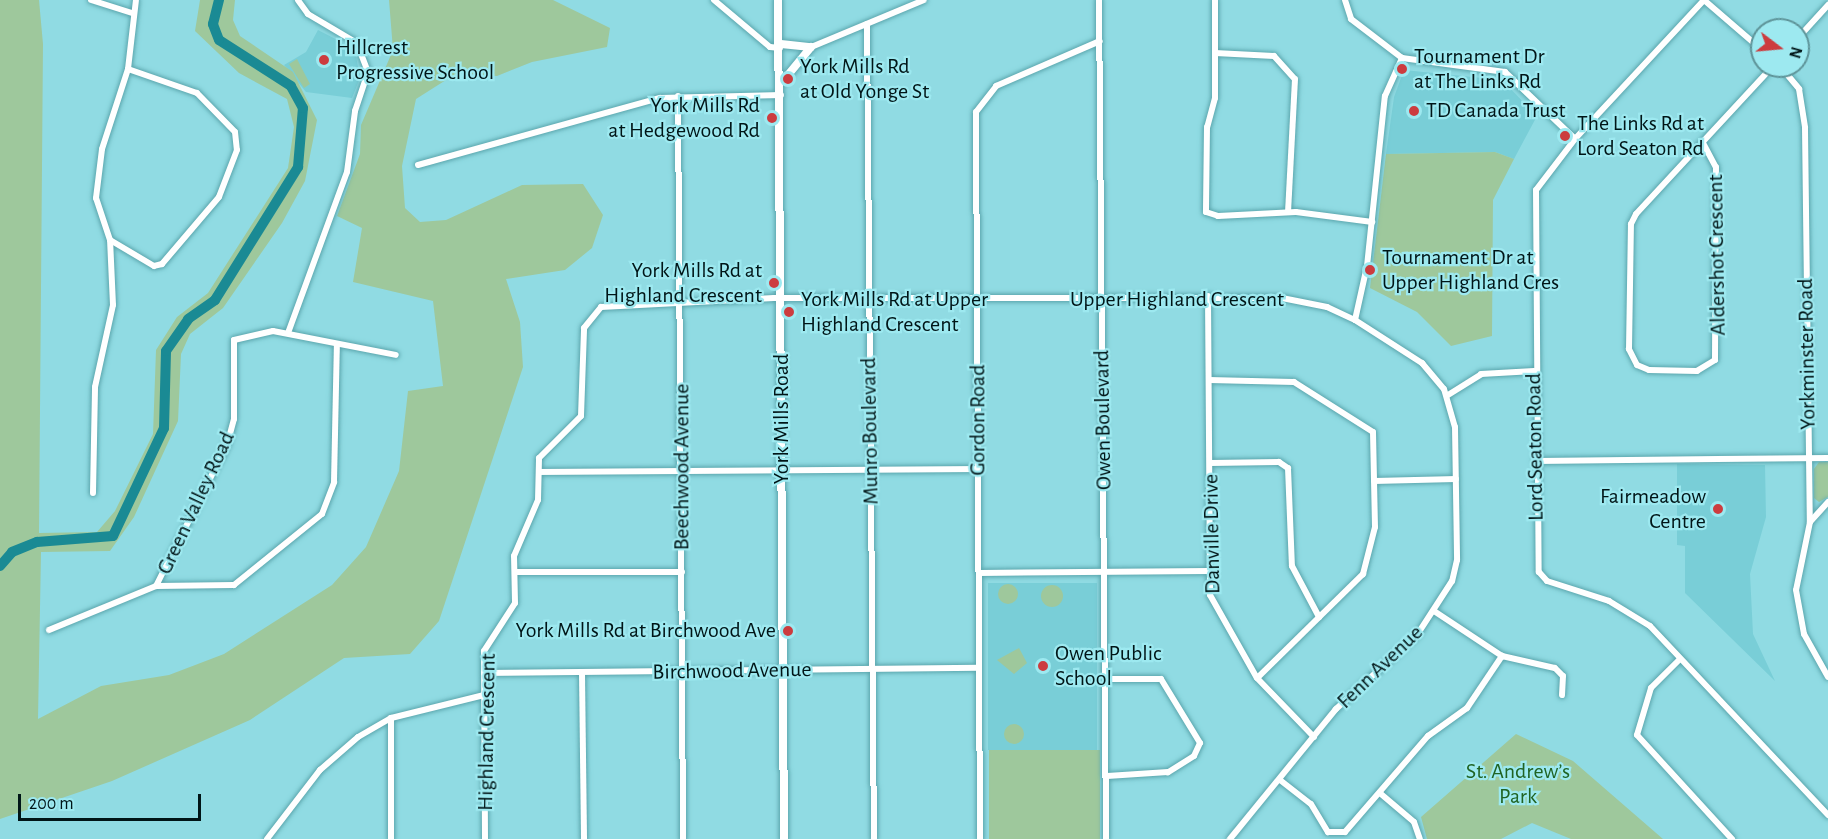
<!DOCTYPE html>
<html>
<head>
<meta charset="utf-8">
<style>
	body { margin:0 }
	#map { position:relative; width:1828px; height:839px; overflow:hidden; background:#90dbe3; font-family:"Alegreya Sans",sans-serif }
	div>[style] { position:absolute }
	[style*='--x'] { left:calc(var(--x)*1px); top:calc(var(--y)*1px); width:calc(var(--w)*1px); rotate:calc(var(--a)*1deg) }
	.built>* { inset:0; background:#79ced7; transform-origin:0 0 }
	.green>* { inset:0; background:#9ec89c; transform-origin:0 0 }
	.round { border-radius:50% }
	.river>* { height:10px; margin:-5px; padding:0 5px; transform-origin:5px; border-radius:5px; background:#1a8a94 }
	.roads { filter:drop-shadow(0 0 2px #5ba6ad) drop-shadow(0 0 2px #5ba6ad) }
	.minor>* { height:6px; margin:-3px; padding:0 3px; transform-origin:3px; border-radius:3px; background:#fff }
	.major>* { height:8px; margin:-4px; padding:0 4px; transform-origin:4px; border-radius:4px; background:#fff }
	.dots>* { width:16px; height:16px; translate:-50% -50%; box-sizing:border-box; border:3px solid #9de9f0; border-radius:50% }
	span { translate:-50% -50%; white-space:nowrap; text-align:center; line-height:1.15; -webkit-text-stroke:4.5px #9de9f0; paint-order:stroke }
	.poi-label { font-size:22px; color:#001517 }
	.left { translate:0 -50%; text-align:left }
	.right { translate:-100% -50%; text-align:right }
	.street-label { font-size:22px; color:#001517 }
	.park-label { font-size:22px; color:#206323 }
	.north { position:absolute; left:1750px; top:18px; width:60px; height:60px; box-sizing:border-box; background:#9de9f0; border:2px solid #5e9499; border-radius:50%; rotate:106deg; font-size:16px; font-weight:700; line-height:24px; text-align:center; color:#001517 }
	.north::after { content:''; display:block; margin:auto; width:21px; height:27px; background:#cc3c3f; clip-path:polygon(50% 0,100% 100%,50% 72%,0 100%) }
	.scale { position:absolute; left:18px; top:794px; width:183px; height:27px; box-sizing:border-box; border:3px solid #001517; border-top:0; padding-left:8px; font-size:18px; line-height:21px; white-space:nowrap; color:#001517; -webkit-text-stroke:4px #9de9f0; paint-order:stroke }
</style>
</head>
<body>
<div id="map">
	<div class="built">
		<div style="clip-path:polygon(318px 30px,349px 46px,356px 56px,360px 78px,352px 98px,306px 92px,284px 65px,306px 52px)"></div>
		<div style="clip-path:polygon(1404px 70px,1502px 80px,1537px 116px,1514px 159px,1495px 152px,1386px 154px,1394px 97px)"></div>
		<div style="clip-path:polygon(1677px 464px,1765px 465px,1766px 517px,1750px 574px,1753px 634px,1775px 681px,1685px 593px,1685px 546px,1677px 545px)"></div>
		<div style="left:988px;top:583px;width:109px;height:167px"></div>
	</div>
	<div class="green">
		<div style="clip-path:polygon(0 0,39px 0,43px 44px,39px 533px,97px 532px,115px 511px,153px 434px,156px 350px,177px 317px,208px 293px,288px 168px,294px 127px,287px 99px,239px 73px,195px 31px,200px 0,235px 0,233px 20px,240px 36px,293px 72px,317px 120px,305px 181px,282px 223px,223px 308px,190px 334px,181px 354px,178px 421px,134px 517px,110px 551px,41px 552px,38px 719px,101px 686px,169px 675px,224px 654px,332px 585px,366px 547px,399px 471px,408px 391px,443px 386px,433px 301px,353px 282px,362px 228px,337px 216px,360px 154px,361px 125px,393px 50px,389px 0,553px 0,610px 28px,607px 47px,532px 62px,497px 76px,457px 73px,416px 99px,402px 166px,405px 208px,420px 222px,446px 220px,522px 185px,583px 184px,603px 215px,592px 248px,565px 270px,506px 279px,520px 322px,523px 367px,439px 621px,410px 654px,344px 658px,250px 720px,112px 781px,0 819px)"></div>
		<div style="clip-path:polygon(297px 59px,310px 84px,304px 88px,289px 64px)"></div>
		<div style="clip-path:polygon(1495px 152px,1514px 159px,1493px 200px,1492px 336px,1451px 346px,1417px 312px,1370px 288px,1386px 154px)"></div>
		<div style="clip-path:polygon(1819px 462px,1828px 462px,1828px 497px,1819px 502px,1814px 498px,1814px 469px)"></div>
		<div class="round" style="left:998px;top:584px;width:20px;height:20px"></div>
		<div class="round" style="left:1041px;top:585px;width:22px;height:22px"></div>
		<div style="clip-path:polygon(1019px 648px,1027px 663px,1014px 674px,997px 660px)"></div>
		<div class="round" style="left:1004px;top:724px;width:20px;height:20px"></div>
		<div style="clip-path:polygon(1516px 734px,1573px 761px,1663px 839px,1571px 839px,1532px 823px,1501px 839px,1427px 839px,1421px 817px)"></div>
		<div style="left:989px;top:750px;width:111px;height:89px"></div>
	</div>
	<div class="river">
		<div style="--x:0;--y:566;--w:18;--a:-49"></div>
		<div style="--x:12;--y:552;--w:27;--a:-22"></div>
		<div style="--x:37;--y:542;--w:76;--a:-4.5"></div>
		<div style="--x:113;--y:536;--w:119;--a:-64.7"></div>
		<div style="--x:164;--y:428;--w:77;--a:-88.5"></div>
		<div style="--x:166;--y:351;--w:39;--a:-55"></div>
		<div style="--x:188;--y:319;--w:33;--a:-35"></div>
		<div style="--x:215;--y:300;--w:157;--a:-58"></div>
		<div style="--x:298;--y:167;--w:59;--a:-85.2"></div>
		<div style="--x:303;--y:108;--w:25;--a:-119"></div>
		<div style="--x:291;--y:86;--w:85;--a:-147.4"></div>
		<div style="--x:219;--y:40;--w:17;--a:-111"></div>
		<div style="--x:213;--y:24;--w:25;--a:-76"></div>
	</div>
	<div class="roads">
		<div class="minor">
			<div style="--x:91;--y:0;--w:43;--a:17.6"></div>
			<div style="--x:714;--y:0;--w:73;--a:40"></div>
			<div style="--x:770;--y:47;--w:10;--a:6"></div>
			<div style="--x:1099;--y:0;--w:839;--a:89.52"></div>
			<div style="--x:1215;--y:0;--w:98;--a:90"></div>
			<div style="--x:1215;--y:98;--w:30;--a:105"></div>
			<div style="--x:1207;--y:127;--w:85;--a:90.7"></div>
			<div style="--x:1206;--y:212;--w:13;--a:18"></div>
			<div style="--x:1218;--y:216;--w:78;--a:-2.9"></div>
			<div style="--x:1296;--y:212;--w:77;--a:7.5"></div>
			<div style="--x:1345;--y:0;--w:20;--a:72"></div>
			<div style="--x:1351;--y:19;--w:64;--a:37.4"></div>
			<div style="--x:1402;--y:58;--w:104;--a:7.7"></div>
			<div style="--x:1505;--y:72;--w:97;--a:43.7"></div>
			<div style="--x:1704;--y:0;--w:190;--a:132.9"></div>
			<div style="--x:1575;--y:139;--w:64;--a:127.4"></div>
			<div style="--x:1536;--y:190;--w:382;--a:89.6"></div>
			<div style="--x:1539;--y:572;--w:12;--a:48"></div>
			<div style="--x:1547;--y:581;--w:65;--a:17.9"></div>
			<div style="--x:1609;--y:601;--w:48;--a:31.4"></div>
			<div style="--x:1650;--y:626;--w:260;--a:46.7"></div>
			<div style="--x:1704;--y:0;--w:77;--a:40.8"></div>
			<div style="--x:867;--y:24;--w:815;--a:89.51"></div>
			<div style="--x:1798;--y:38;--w:45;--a:-47.7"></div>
			<div style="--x:811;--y:47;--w:122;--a:-22.6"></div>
			<div style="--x:1215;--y:53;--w:59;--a:2.9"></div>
			<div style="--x:1274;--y:56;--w:31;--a:48"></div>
			<div style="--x:1295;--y:79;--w:132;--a:93"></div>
			<div style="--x:1780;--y:66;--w:30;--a:50"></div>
			<div style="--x:1799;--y:89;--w:39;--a:81"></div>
			<div style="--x:1805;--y:128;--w:394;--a:89.3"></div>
			<div style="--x:1810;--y:522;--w:69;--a:101.6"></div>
			<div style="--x:1796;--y:590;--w:45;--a:79.7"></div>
			<div style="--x:1804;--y:634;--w:49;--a:60.8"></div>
			<div style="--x:128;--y:69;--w:73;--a:19.2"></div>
			<div style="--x:197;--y:93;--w:54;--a:45.7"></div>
			<div style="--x:235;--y:132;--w:18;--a:84"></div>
			<div style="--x:237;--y:150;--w:50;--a:111"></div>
			<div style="--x:219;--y:197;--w:88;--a:130.4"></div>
			<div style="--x:162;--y:264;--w:8;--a:166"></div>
			<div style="--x:154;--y:266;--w:51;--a:-149.4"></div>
			<div style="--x:110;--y:240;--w:44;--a:-108.4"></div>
			<div style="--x:96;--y:198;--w:49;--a:-83"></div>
			<div style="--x:102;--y:149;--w:84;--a:-72"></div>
			<div style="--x:128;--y:69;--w:69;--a:-83.4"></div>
			<div style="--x:678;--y:96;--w:743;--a:89.61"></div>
			<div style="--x:1703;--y:143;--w:27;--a:62"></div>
			<div style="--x:1716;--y:167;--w:193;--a:90.3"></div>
			<div style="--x:1715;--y:360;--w:21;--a:149"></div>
			<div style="--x:1697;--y:371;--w:48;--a:-178.8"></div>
			<div style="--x:1649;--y:370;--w:13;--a:-157"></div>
			<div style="--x:1637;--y:365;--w:18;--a:-117"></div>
			<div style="--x:1629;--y:349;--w:125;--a:-89.1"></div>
			<div style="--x:1631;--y:224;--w:11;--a:-63"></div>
			<div style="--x:1636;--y:214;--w:202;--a:-47.2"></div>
			<div style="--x:418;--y:165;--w:251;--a:-15.5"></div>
			<div style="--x:660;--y:98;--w:121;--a:-1.4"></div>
			<div style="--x:1208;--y:296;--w:299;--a:89.6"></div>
			<div style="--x:1210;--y:595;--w:95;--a:60.5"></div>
			<div style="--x:1257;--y:678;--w:82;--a:46"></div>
			<div style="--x:1355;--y:320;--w:55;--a:-77.5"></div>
			<div style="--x:1367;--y:266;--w:171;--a:-84"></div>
			<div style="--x:1385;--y:96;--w:42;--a:-65.9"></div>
			<div style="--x:288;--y:333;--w:171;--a:-69.9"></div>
			<div style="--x:347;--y:172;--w:62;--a:-82.5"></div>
			<div style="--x:355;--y:111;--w:41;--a:-71.6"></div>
			<div style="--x:368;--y:72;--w:31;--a:-111"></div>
			<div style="--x:357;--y:43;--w:57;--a:-149.4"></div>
			<div style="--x:308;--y:14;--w:17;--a:-126"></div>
			<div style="--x:1209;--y:380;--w:85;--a:1.3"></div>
			<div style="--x:1294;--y:382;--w:93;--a:32.3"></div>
			<div style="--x:1373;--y:432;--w:95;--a:88.8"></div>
			<div style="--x:1375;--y:527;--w:49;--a:104.3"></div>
			<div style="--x:1363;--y:574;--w:148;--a:135.5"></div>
			<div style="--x:1448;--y:395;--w:39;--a:-32"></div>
			<div style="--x:1481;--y:374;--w:53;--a:-3.2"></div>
			<div style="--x:1536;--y:461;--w:292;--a:-0.6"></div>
			<div style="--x:1210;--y:463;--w:69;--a:-0.8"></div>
			<div style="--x:1279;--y:462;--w:11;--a:34"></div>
			<div style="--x:1288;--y:468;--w:98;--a:87.7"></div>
			<div style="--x:1292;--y:566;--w:58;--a:62.1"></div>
			<div style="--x:539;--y:472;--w:439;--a:-0.4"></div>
			<div style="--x:1374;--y:481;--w:82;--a:-1.4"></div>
			<div style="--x:93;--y:493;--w:106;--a:-88.9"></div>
			<div style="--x:95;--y:387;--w:84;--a:-77.6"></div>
			<div style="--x:113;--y:305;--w:65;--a:-92.6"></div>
			<div style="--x:1810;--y:522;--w:27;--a:-48"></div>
			<div style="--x:515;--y:572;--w:167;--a:0"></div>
			<div style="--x:979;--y:573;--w:230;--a:-0.5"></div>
			<div style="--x:156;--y:586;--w:78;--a:-0.7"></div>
			<div style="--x:234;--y:585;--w:113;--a:-38.9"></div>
			<div style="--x:322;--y:514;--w:34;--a:-69"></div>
			<div style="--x:334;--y:482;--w:138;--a:-88.8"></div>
			<div style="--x:1434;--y:611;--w:82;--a:33.5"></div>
			<div style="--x:1502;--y:656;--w:54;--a:12.8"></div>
			<div style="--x:1555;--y:668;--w:11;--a:45"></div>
			<div style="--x:1563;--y:676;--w:19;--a:93"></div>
			<div style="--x:49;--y:630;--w:116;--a:-22.4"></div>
			<div style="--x:156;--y:586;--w:158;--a:-63.3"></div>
			<div style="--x:227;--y:445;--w:27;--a:-75"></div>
			<div style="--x:234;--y:419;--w:79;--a:-90"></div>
			<div style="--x:234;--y:340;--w:40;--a:-13"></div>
			<div style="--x:273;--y:331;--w:125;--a:11"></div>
			<div style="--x:1680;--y:659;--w:41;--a:135"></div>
			<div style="--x:1651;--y:688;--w:49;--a:106.6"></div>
			<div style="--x:1637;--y:735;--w:141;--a:47.6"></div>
			<div style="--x:484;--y:673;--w:495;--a:-0.6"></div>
			<div style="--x:582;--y:673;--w:166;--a:89.3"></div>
			<div style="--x:1106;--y:679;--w:55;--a:0"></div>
			<div style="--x:1161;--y:679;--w:75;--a:58.6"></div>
			<div style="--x:1200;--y:743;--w:14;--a:115"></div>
			<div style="--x:1194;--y:756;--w:31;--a:148"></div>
			<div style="--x:1168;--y:772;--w:61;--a:176.2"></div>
			<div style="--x:1280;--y:780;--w:39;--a:38"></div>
			<div style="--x:1311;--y:804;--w:33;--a:59"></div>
			<div style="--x:1328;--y:832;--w:17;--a:0"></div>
			<div style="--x:1345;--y:832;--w:127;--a:-49.2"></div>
			<div style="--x:1428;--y:736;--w:48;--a:-35.7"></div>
			<div style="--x:1467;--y:708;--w:63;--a:-56.1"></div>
			<div style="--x:1381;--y:794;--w:43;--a:40.3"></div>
			<div style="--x:1414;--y:822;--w:18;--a:71"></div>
			<div style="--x:267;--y:839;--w:87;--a:-52.5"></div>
			<div style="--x:320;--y:770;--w:50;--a:-41"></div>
			<div style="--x:358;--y:737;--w:38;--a:-30"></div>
			<div style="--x:391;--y:718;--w:96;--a:-13.9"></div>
			<div style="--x:391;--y:839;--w:121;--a:-90"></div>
			<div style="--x:485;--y:839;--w:188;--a:-90.3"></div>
			<div style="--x:484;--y:651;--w:57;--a:-57.1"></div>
			<div style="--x:515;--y:603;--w:47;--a:-91.2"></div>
			<div style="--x:514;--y:556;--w:61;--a:-66.8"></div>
			<div style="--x:538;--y:500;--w:42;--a:-88.6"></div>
			<div style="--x:539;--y:458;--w:59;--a:-45"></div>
			<div style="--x:581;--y:416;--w:88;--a:-88"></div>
			<div style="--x:584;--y:328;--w:27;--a:-51"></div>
			<div style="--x:601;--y:307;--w:173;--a:-3"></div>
			<div style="--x:774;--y:298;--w:508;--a:0"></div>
			<div style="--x:1282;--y:298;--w:46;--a:11.3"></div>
			<div style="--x:1327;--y:307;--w:31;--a:25"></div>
			<div style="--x:1355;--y:320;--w:80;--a:32.7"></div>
			<div style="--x:1422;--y:363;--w:34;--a:50"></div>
			<div style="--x:1444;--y:389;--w:40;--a:74"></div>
			<div style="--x:1455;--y:427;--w:133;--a:89.1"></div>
			<div style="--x:1457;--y:560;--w:22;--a:103"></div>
			<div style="--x:1452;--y:581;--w:64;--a:122.9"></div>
			<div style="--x:1417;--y:635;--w:110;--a:137.6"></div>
			<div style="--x:1336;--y:709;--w:168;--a:129.2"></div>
			<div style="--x:980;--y:839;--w:727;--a:-90.32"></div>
			<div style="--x:976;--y:112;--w:33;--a:-52"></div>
			<div style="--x:996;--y:86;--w:113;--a:-23.4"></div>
		</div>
		<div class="major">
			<div style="--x:778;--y:0;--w:839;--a:89.59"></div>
			<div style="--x:781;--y:44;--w:30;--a:6"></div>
			<div style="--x:783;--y:81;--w:44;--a:-50.5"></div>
		</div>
	</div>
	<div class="dots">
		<div style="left:324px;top:60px;background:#cc3c3f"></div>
		<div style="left:1402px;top:69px;background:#cc3c3f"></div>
		<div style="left:788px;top:79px;background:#cc3c3f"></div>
		<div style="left:1414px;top:111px;background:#cc3c3f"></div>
		<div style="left:772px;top:118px;background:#cc3c3f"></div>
		<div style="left:1565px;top:136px;background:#cc3c3f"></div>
		<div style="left:1370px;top:270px;background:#cc3c3f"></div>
		<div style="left:774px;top:283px;background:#cc3c3f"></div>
		<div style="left:789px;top:312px;background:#cc3c3f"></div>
		<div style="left:1718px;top:509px;background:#cc3c3f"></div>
		<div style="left:788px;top:631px;background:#cc3c3f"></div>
		<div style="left:1043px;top:666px;background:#cc3c3f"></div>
	</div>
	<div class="poi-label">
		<span class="left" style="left:336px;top:60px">Hillcrest<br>Progressive School</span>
		<span class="left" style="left:1414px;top:69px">Tournament Dr<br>at The Links Rd</span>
		<span class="left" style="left:800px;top:79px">York Mills Rd<br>at Old Yonge St</span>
		<span class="right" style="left:760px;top:118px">York Mills Rd<br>at Hedgewood Rd</span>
		<span class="left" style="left:1426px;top:111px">TD Canada Trust</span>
		<span class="left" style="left:1577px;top:136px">The Links Rd at<br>Lord Seaton Rd</span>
		<span class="left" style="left:1382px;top:270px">Tournament Dr at<br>Upper Highland Cres</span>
		<span class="right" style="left:762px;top:283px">York Mills Rd at<br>Highland Crescent</span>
		<span class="left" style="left:801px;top:312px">York Mills Rd at Upper<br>Highland Crescent</span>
		<span class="right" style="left:1706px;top:509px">Fairmeadow<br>Centre</span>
		<span class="right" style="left:776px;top:631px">York Mills Rd at Birchwood Ave</span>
		<span class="left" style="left:1055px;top:666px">Owen Public<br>School</span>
	</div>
	<div class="street-label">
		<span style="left:1717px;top:255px;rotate:-91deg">Aldershot Crescent</span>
		<span style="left:1177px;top:300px">Upper Highland Crescent</span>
		<span style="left:1807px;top:354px;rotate:-91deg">Yorkminster Road</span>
		<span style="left:782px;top:419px;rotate:-90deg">York Mills Road</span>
		<span style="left:978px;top:420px;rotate:-90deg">Gordon Road</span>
		<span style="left:1103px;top:420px;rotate:-91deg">Owen Boulevard</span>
		<span style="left:870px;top:431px;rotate:-91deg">Munro Boulevard</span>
		<span style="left:1535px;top:447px;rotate:-91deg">Lord Seaton Road</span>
		<span style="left:682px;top:467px;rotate:-90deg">Beechwood Avenue</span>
		<span style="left:196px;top:503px;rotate:-65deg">Green Valley Road</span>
		<span style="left:1212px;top:534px;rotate:-91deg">Danville Drive</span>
		<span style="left:1380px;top:667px;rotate:-44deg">Fenn Avenue</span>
		<span style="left:732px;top:671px;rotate:-1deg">Birchwood Avenue</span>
		<span style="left:487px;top:732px;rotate:-89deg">Highland Crescent</span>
	</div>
	<div class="park-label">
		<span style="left:1518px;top:784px">St. Andrew’s<br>Park</span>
	</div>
	<div class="north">N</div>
	<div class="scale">200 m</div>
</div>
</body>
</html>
